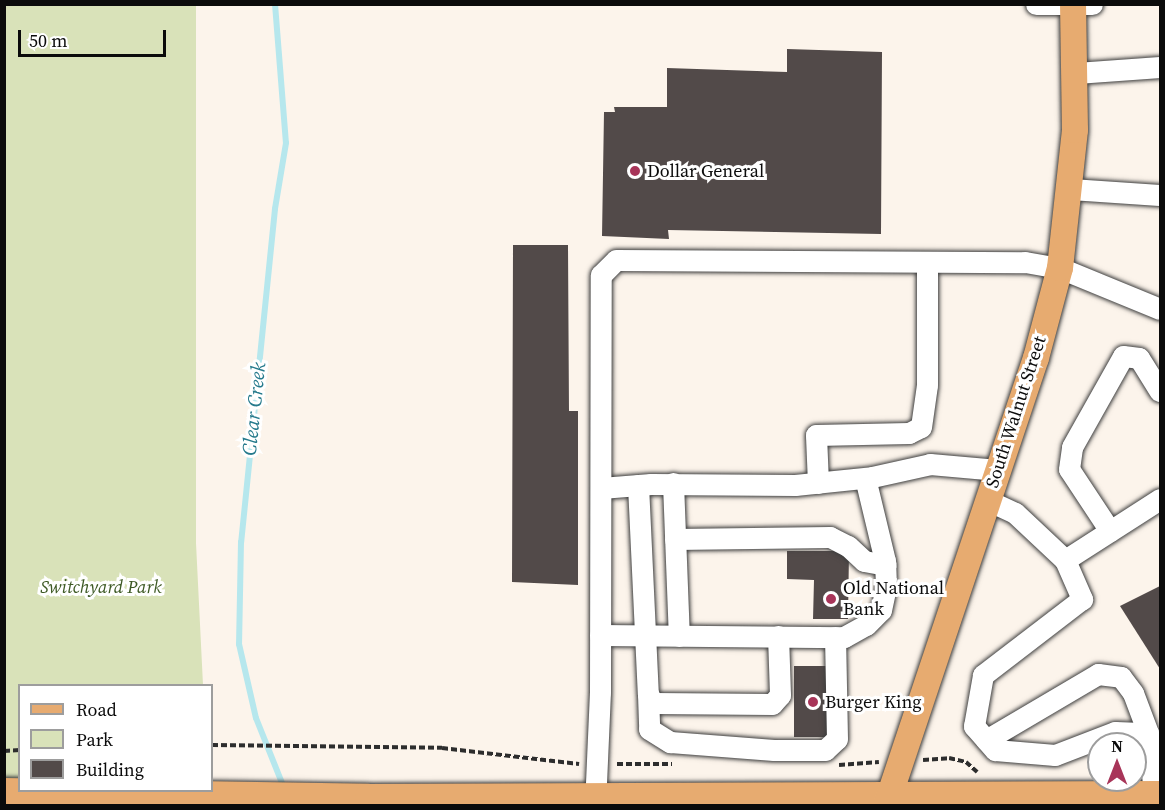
<!DOCTYPE html>
<html>
<head>
<meta charset="utf-8">
<style>
	body { margin:0 }
	#map { position:relative; width:1165px; height:810px; overflow:hidden; background:#fcf4eb; font-family:"Source Serif 4",serif }
	div>[style] { position:absolute }
	[style*='--x'] { left:calc(var(--x)*1px); top:calc(var(--y)*1px); width:calc(var(--w)*1px); rotate:calc(var(--a)*1deg) }
	.green>* { inset:0; background:#d9e2b9 }
	.stream>* { height:6px; margin:-3px; padding:0 3px; transform-origin:3px; border-radius:3px; background:#b6e7ed }
	.building>* { inset:0; background:#524a49; transform-origin:0 0 }
	.path>* { height:4px; margin-top:-2px; transform-origin:0; background:repeating-linear-gradient(90deg,#2d2d2d 0 6px,transparent 0 9px) }
	.roads { filter:drop-shadow(0 0 2px #3e3e3e) drop-shadow(0 0 2px #3e3e3e) }
	.minor>* { height:21px; margin:-10.5px; padding:0 10.5px; transform-origin:10.5px; border-radius:10.5px; background:#fff }
	.major>* { height:26px; margin:-13px; padding:0 13px; transform-origin:13px; border-radius:13px; background:#e7ab70 }
	.dots>* { width:16px; height:16px; translate:-50% -50%; box-sizing:border-box; border:3px solid #fff; border-radius:50% }
	span { translate:-50% -50%; white-space:nowrap; text-align:center; line-height:1.15; -webkit-text-stroke:6px #fff; paint-order:stroke }
	.poi-label { font-size:18px; color:#0b0b0b }
	.left { translate:0 -50%; text-align:left }
	.street-label { font-size:18px; color:#0b0b0b }
	.park-label { font-size:18px; color:#3d5924; font-style:italic }
	.water-label { font-size:20px; color:#257a8c; font-style:italic }
	.frame { position:absolute; inset:0; border:6px solid #0b0b0b; pointer-events:none }
	.legend { position:absolute; left:18px; top:684px; width:195px; height:108px; box-sizing:border-box; background:#fff; border:2px solid #9d9d9d; margin:0; padding:8px 10px; list-style:none; font-size:18px; color:#0b0b0b }
	.legend li { display:flex; align-items:center; gap:12px; height:30px }
	.legend b { width:30px; border:2px solid #9d9d9d }
	.north { position:absolute; left:1087px; top:732px; width:60px; height:60px; box-sizing:border-box; background:#fff; border:2px solid #9d9d9d; border-radius:50%; rotate:0deg; font-size:16px; font-weight:700; line-height:24px; text-align:center; color:#0b0b0b }
	.north::after { content:''; display:block; margin:auto; width:21px; height:27px; background:#a83559; clip-path:polygon(50% 0,100% 100%,50% 72%,0 100%) }
	.scale { position:absolute; left:18px; top:30px; width:148px; height:27px; box-sizing:border-box; border:3px solid #0b0b0b; border-top:0; padding-left:8px; font-size:18px; line-height:21px; white-space:nowrap; color:#0b0b0b; -webkit-text-stroke:4px #fff; paint-order:stroke }
</style>
</head>
<body>
<div id="map">
	<div class="green">
		<div style="clip-path:polygon(4px 5px,196px 5px,196px 543px,203px 685px,20px 686px,20px 790px,5px 793px)"></div>
	</div>
	<div class="stream">
		<div style="--x:275;--y:4;--w:139;--a:85.5"></div>
		<div style="--x:286;--y:143;--w:67;--a:99.5"></div>
		<div style="--x:275;--y:209;--w:335;--a:95.8"></div>
		<div style="--x:241;--y:542;--w:102;--a:91.1"></div>
		<div style="--x:239;--y:644;--w:76;--a:77.1"></div>
		<div style="--x:256;--y:718;--w:75;--a:68.2"></div>
	</div>
	<div class="building">
		<div style="clip-path:polygon(787px 49px,882px 52px,881px 234px,668px 230px,669px 239px,602px 236px,604px 112px,615px 112px,614px 107px,667px 107px,667px 68px,787px 72px)"></div>
		<div style="clip-path:polygon(513px 245px,568px 245px,569px 411px,578px 411px,578px 585px,512px 582px)"></div>
		<div style="clip-path:polygon(787px 551px,849px 551px,848px 619px,813px 619px,814px 580px,787px 579px)"></div>
		<div style="clip-path:polygon(1160px 586px,1160px 669px,1120px 606px)"></div>
		<div style="left:794px;top:666px;width:37px;height:71px"></div>
	</div>
	<div class="path">
		<div style="--x:212;--y:745;--w:230;--a:0.7"></div>
		<div style="--x:442;--y:748;--w:138;--a:6.7"></div>
		<div style="--x:4;--y:751;--w:16;--a:-4"></div>
		<div style="--x:923;--y:760;--w:26;--a:-4"></div>
		<div style="--x:949;--y:758;--w:17;--a:13"></div>
		<div style="--x:966;--y:762;--w:15;--a:42"></div>
		<div style="--x:617;--y:764;--w:55;--a:0"></div>
		<div style="--x:839;--y:765;--w:40;--a:-4.3"></div>
	</div>
	<div class="roads">
		<div class="minor">
			<div style="--x:1036;--y:4;--w:56;--a:0"></div>
			<div style="--x:1076;--y:73;--w:84;--a:-4.1"></div>
			<div style="--x:1070;--y:189;--w:90;--a:3.8"></div>
			<div style="--x:673;--y:483;--w:153;--a:87.8"></div>
			<div style="--x:818;--y:483;--w:48;--a:-92.4"></div>
			<div style="--x:816;--y:435;--w:93;--a:-1.2"></div>
			<div style="--x:909;--y:433;--w:13;--a:-27"></div>
			<div style="--x:921;--y:427;--w:42;--a:-81.9"></div>
			<div style="--x:927;--y:385;--w:121;--a:-90"></div>
			<div style="--x:638;--y:485;--w:209;--a:87.3"></div>
			<div style="--x:648;--y:694;--w:10;--a:61"></div>
			<div style="--x:653;--y:703;--w:119;--a:0.5"></div>
			<div style="--x:772;--y:704;--w:12;--a:-48"></div>
			<div style="--x:780;--y:695;--w:59;--a:-91.9"></div>
			<div style="--x:601;--y:488;--w:50;--a:-4.6"></div>
			<div style="--x:651;--y:484;--w:144;--a:0.4"></div>
			<div style="--x:795;--y:485;--w:77;--a:-5.9"></div>
			<div style="--x:872;--y:477;--w:59;--a:-12.6"></div>
			<div style="--x:930;--y:464;--w:68;--a:5"></div>
			<div style="--x:987;--y:500;--w:31;--a:25"></div>
			<div style="--x:1015;--y:513;--w:69;--a:43.2"></div>
			<div style="--x:1065;--y:560;--w:113;--a:-32.7"></div>
			<div style="--x:1110;--y:531;--w:74;--a:-123.5"></div>
			<div style="--x:1069;--y:469;--w:22;--a:-82"></div>
			<div style="--x:1072;--y:447;--w:104;--a:-60.7"></div>
			<div style="--x:1123;--y:356;--w:16;--a:7"></div>
			<div style="--x:1139;--y:358;--w:39;--a:58"></div>
			<div style="--x:675;--y:539;--w:155;--a:-0.7"></div>
			<div style="--x:830;--y:537;--w:20;--a:27"></div>
			<div style="--x:848;--y:546;--w:22;--a:43"></div>
			<div style="--x:864;--y:561;--w:22;--a:10"></div>
			<div style="--x:1065;--y:560;--w:43;--a:66.4"></div>
			<div style="--x:1082;--y:599;--w:125;--a:142.5"></div>
			<div style="--x:983;--y:675;--w:52;--a:100"></div>
			<div style="--x:974;--y:726;--w:32;--a:49"></div>
			<div style="--x:995;--y:750;--w:60;--a:4.8"></div>
			<div style="--x:1055;--y:755;--w:64;--a:-21"></div>
			<div style="--x:1115;--y:732;--w:33;--a:2"></div>
			<div style="--x:1148;--y:733;--w:61;--a:84.4"></div>
			<div style="--x:600;--y:635;--w:244;--a:0.5"></div>
			<div style="--x:844;--y:637;--w:25;--a:-29"></div>
			<div style="--x:866;--y:625;--w:21;--a:-45"></div>
			<div style="--x:881;--y:610;--w:24;--a:-78"></div>
			<div style="--x:886;--y:587;--w:26;--a:-92"></div>
			<div style="--x:885;--y:561;--w:85;--a:-103.5"></div>
			<div style="--x:648;--y:694;--w:35;--a:88"></div>
			<div style="--x:649;--y:729;--w:25;--a:32"></div>
			<div style="--x:670;--y:742;--w:104;--a:4.4"></div>
			<div style="--x:774;--y:750;--w:51;--a:0"></div>
			<div style="--x:825;--y:750;--w:16;--a:-43"></div>
			<div style="--x:837;--y:739;--w:102;--a:-91.1"></div>
			<div style="--x:986;--y:740;--w:130;--a:-30.5"></div>
			<div style="--x:1098;--y:674;--w:23;--a:7"></div>
			<div style="--x:1121;--y:677;--w:20;--a:53"></div>
			<div style="--x:1133;--y:693;--w:43;--a:69.4"></div>
			<div style="--x:595;--y:806;--w:114;--a:-87.5"></div>
			<div style="--x:600;--y:692;--w:417;--a:-89.9"></div>
			<div style="--x:601;--y:275;--w:21;--a:-45"></div>
			<div style="--x:616;--y:260;--w:409;--a:0.3"></div>
			<div style="--x:1025;--y:262;--w:36;--a:10"></div>
			<div style="--x:1060;--y:268;--w:108;--a:22.3"></div>
		</div>
		<div class="major">
			<div style="--x:4;--y:791;--w:364;--a:0.9"></div>
			<div style="--x:368;--y:797;--w:792;--a:-0.22"></div>
			<div style="--x:886;--y:806;--w:472;--a:-71.5"></div>
			<div style="--x:1036;--y:358;--w:93;--a:-75.1"></div>
			<div style="--x:1060;--y:268;--w:139;--a:-83.8"></div>
			<div style="--x:1075;--y:130;--w:126;--a:-90.9"></div>
		</div>
	</div>
	<div class="dots">
		<div style="left:635px;top:171px;background:#a83559"></div>
		<div style="left:831px;top:599px;background:#a83559"></div>
		<div style="left:813px;top:702px;background:#a83559"></div>
	</div>
	<div class="poi-label">
		<span class="left" style="left:647px;top:171px">Dollar General</span>
		<span class="left" style="left:843px;top:599px">Old National<br>Bank</span>
		<span class="left" style="left:825px;top:702px">Burger King</span>
	</div>
	<div class="street-label">
		<span style="left:1016px;top:412px;rotate:-72deg">South Walnut Street</span>
	</div>
	<div class="park-label">
		<span style="left:101px;top:587px">Switchyard Park</span>
	</div>
	<div class="water-label">
		<span style="left:254px;top:409px;rotate:-84deg">Clear Creek</span>
	</div>
	<div class="frame"></div>
	<ul class="legend">
	<li><b style="height:8px;background:#e7ab70"></b>Road</li>
	<li><b style="height:16px;background:#d9e2b9"></b>Park</li>
	<li><b style="height:16px;background:#524a49"></b>Building</li>
	</ul>
	<div class="north">N</div>
	<div class="scale">50 m</div>
</div>
</body>
</html>
